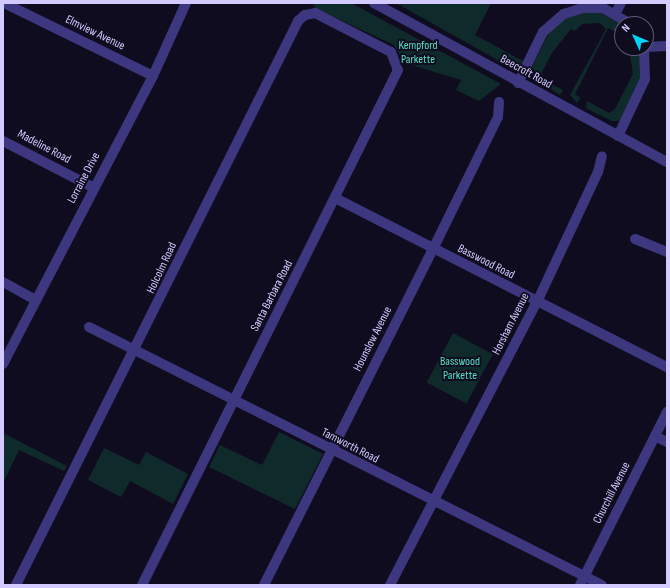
<!DOCTYPE html>
<html>
<head>
<meta charset="utf-8">
<style>
	body { margin:0 }
	#map { position:relative; width:670px; height:588px; overflow:hidden; background:#100c20; font-family:"Sofia Sans Condensed",sans-serif }
	div>[style] { position:absolute }
	[style*='--x'] { left:calc(var(--x)*1px); top:calc(var(--y)*1px); width:calc(var(--w)*1px); rotate:calc(var(--a)*1deg) }
	.green>* { inset:0; background:#0f2a2a; transform-origin:0 0 }
	.minor>* { height:10px; margin:-5px; padding:0 5px; transform-origin:5px; border-radius:5px; background:#3c377f }
	span { translate:-50% -50%; white-space:nowrap; text-align:center; line-height:1.15; -webkit-text-stroke:4px #100c20; paint-order:stroke }
	.street-label { font-size:12px; color:#d3cbff }
	.park-label { font-size:12px; color:#56e0c3 }
	.frame { position:absolute; inset:0; border:4px solid #d3cbff; pointer-events:none }
	.north { position:absolute; left:614px; top:16px; width:40px; height:40px; box-sizing:border-box; background:#100c20; border:1px solid #5e5879; border-radius:50%; rotate:314deg; font-size:11px; font-weight:700; line-height:16px; text-align:center; color:#d3cbff }
	.north::after { content:''; display:block; margin:auto; width:14px; height:18px; background:#00d4f6; clip-path:polygon(50% 0,100% 100%,50% 72%,0 100%) }
</style>
</head>
<body>
<div id="map">
	<div class="green">
		<div style="clip-path:polygon(313px 3px,351px 3px,501px 84px,479px 101px,456px 90px,461px 80px,405px 63px,394px 45px,315px 8px)"></div>
		<div style="clip-path:polygon(396px 3px,491px 3px,475px 35px,523px 61px,518px 68px,510px 67px)"></div>
		<div style="clip-path:polygon(583px 13px,601px 13px,622px 24px,622px 35px,608px 28px,575px 94px,581px 98px,577px 103px,570px 95px,606px 29px,600px 23px,582px 24px,575px 31px,571px 29px,552px 53px,539px 78px,563px 90px,560px 95px,528px 74px,550px 31px,567px 18px)"></div>
		<div style="clip-path:polygon(629px 48px,639px 48px,640px 79px,621px 121px,612px 121px,586px 108px,587px 101px,609px 113px,615px 109px,633px 74px)"></div>
		<div style="left:453px;top:333px;width:45px;height:56px;rotate:28deg"></div>
		<div style="clip-path:polygon(279px 432px,323px 454px,295px 509px,209px 467px,220px 445px,262px 465px)"></div>
		<div style="clip-path:polygon(3px 433px,67px 466px,64px 471px,19px 450px,3px 483px)"></div>
		<div style="clip-path:polygon(104px 448px,139px 465px,146px 452px,188px 474px,173px 504px,130px 481px,121px 497px,88px 480px)"></div>
	</div>
	<div class="minor">
		<div style="--x:4;--y:3;--w:166;--a:26.1"></div>
		<div style="--x:374;--y:3;--w:333;--a:28.5"></div>
		<div style="--x:616;--y:12;--w:10;--a:-61"></div>
		<div style="--x:646;--y:47;--w:21;--a:-3"></div>
		<div style="--x:518;--y:83;--w:57;--a:-63.9"></div>
		<div style="--x:543;--y:32;--w:28;--a:-41"></div>
		<div style="--x:564;--y:14;--w:19;--a:-18"></div>
		<div style="--x:582;--y:8;--w:21;--a:0"></div>
		<div style="--x:603;--y:8;--w:32;--a:30"></div>
		<div style="--x:618;--y:136;--w:63;--a:-64.7"></div>
		<div style="--x:645;--y:79;--w:31;--a:-92"></div>
		<div style="--x:3;--y:141;--w:102;--a:27.3"></div>
		<div style="--x:337;--y:199;--w:370;--a:27"></div>
		<div style="--x:635;--y:239;--w:35;--a:22"></div>
		<div style="--x:3;--y:282;--w:38;--a:29"></div>
		<div style="--x:89;--y:327;--w:574;--a:26.7"></div>
		<div style="--x:3;--y:364;--w:325;--a:-62.5"></div>
		<div style="--x:153;--y:76;--w:80;--a:-65.7"></div>
		<div style="--x:655;--y:436;--w:13;--a:27"></div>
		<div style="--x:16;--y:585;--w:631;--a:-63.43"></div>
		<div style="--x:298;--y:21;--w:9;--a:-41"></div>
		<div style="--x:305;--y:15;--w:10;--a:-11"></div>
		<div style="--x:315;--y:13;--w:85;--a:27.2"></div>
		<div style="--x:391;--y:52;--w:19;--a:69"></div>
		<div style="--x:398;--y:70;--w:575;--a:116.43"></div>
		<div style="--x:264;--y:585;--w:376;--a:-63.3"></div>
		<div style="--x:433;--y:249;--w:147;--a:-63.8"></div>
		<div style="--x:498;--y:117;--w:15;--a:-86"></div>
		<div style="--x:390;--y:585;--w:319;--a:-62.6"></div>
		<div style="--x:537;--y:302;--w:144;--a:-64.9"></div>
		<div style="--x:598;--y:172;--w:16;--a:-76"></div>
		<div style="--x:580;--y:585;--w:194;--a:-63.3"></div>
	</div>
	<div class="street-label">
		<span style="left:95px;top:33px;rotate:26deg">Elmview Avenue</span>
		<span style="left:526px;top:72px;rotate:29deg">Beecroft Road</span>
		<span style="left:44px;top:147px;rotate:28deg">Madeline Road</span>
		<span style="left:84px;top:178px;rotate:-62deg">Lorraine Drive</span>
		<span style="left:486px;top:262px;rotate:27deg">Basswood Road</span>
		<span style="left:162px;top:268px;rotate:-65deg">Holcolm Road</span>
		<span style="left:272px;top:296px;rotate:-63deg">Santa Barbara Road</span>
		<span style="left:511px;top:324px;rotate:-63deg">Horsham Avenue</span>
		<span style="left:373px;top:339px;rotate:-63deg">Hounslow Avenue</span>
		<span style="left:350px;top:446px;rotate:27deg">Tamworth Road</span>
		<span style="left:612px;top:493px;rotate:-63deg">Churchill Avenue</span>
	</div>
	<div class="park-label">
		<span style="left:418px;top:53px">Kempford<br>Parkette</span>
		<span style="left:460px;top:369px">Basswood<br>Parkette</span>
	</div>
	<div class="frame"></div>
	<div class="north">N</div>
</div>
</body>
</html>
